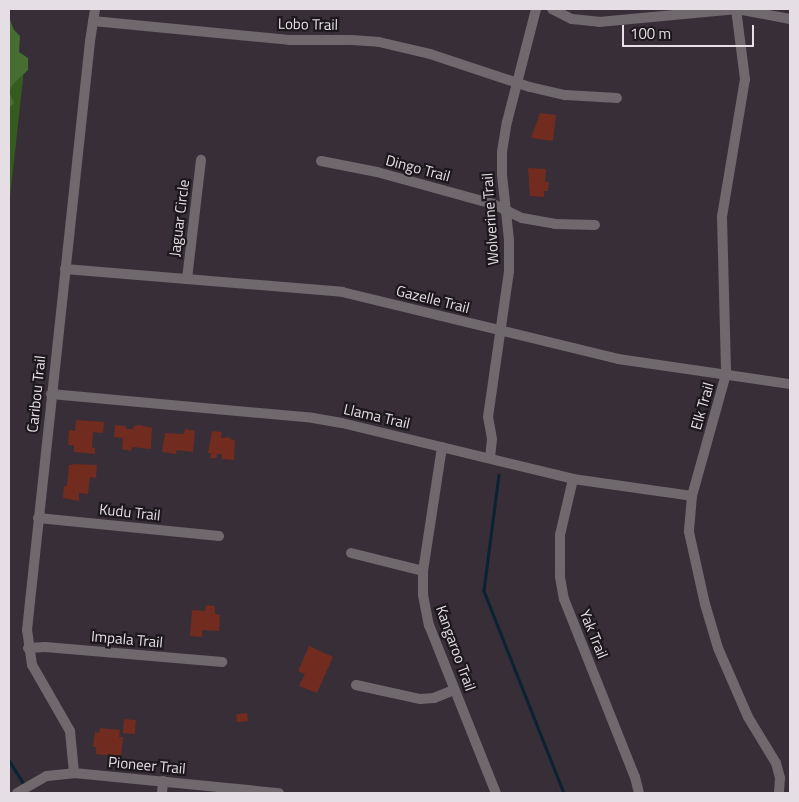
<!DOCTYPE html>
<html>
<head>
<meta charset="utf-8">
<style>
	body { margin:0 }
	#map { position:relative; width:799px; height:802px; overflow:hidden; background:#372e38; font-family:"Titillium Web",sans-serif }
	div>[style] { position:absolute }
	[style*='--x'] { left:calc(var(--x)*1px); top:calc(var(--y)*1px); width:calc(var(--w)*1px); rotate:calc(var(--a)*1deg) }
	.green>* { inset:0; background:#355b1e }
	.forest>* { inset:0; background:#466e30 }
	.stream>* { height:2.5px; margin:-1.25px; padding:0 1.25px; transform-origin:1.25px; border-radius:1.25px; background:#0a2331 }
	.building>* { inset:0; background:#722b1f; transform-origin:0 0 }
	.minor>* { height:10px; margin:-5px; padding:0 5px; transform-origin:5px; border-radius:5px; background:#6f686c }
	span { translate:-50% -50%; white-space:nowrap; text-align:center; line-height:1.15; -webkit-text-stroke:4.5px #1c181c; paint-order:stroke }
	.street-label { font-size:15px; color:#e5dfe5 }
	.frame { position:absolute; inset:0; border:10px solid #e5dfe5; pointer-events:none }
	.scale { position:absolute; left:622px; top:25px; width:132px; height:22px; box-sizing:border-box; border:2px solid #e5dfe5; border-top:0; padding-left:6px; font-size:15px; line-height:18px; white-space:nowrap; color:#e5dfe5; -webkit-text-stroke:4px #1c181c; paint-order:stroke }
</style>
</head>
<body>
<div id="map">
	<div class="green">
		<div style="clip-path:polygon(9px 53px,25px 60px,9px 207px)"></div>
	</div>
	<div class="forest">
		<div style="clip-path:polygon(9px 17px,14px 30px,20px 36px,19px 52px,28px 58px,28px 70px,14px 83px,9px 91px,14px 103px,9px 108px)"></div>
	</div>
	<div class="stream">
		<div style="--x:499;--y:475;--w:117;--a:97.4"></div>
		<div style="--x:484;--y:591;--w:217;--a:68.4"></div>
		<div style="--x:9;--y:760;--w:31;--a:58"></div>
	</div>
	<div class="building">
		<div style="clip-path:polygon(540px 113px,556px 115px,553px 141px,531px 138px)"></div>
		<div style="clip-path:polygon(528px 168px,546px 169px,545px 182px,549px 182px,548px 191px,544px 191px,544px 197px,530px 196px)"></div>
		<div style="clip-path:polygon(76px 420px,104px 422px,103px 433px,93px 432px,92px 448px,95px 448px,95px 454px,74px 452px,74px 445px,68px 445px,69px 430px,75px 431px)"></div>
		<div style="clip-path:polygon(115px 425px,126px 426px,126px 429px,133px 429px,134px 426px,139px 425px,152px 428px,151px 449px,132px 447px,131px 451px,122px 449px,123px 438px,114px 437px)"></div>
		<div style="clip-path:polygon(185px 429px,195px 431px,193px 452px,177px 450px,176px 454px,162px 452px,165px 433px,184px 434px)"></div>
		<div style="clip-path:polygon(212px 431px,222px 432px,221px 438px,230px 437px,230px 439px,235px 440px,234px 460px,222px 459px,222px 454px,217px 454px,217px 458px,210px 458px,211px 453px,208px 453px)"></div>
		<div style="clip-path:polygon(75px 464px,97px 465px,96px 478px,90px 477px,88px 494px,79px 493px,79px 501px,63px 498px,64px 486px,67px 486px,69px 465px)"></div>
		<div style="clip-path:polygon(206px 605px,215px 606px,215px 614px,220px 615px,219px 631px,202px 630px,202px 637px,190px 636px,192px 610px,205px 611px)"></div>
		<div style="clip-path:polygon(309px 646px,333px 657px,317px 693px,299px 686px,305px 674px,298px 671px)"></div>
		<div style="left:247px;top:713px;width:8px;height:11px;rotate:83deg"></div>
		<div style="left:124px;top:719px;width:12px;height:14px;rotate:5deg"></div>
		<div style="clip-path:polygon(100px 728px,120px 730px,119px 737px,123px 737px,121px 757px,96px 754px,96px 747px,93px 747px,95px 732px,99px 733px)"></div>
	</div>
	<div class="minor">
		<div style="--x:552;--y:9;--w:22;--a:27"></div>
		<div style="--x:572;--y:19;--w:27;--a:6"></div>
		<div style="--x:599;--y:22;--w:139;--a:-5.4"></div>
		<div style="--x:737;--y:9;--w:54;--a:10.7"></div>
		<div style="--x:736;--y:9;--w:71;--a:82.7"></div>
		<div style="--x:745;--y:79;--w:140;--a:99.5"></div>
		<div style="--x:722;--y:217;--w:157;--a:88.5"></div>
		<div style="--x:726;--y:374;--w:127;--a:105.6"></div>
		<div style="--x:692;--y:496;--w:36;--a:95"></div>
		<div style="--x:689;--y:532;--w:74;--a:77.5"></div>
		<div style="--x:705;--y:604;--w:46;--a:73.5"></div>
		<div style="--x:718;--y:648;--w:75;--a:66.5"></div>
		<div style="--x:748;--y:717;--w:54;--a:58.7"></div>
		<div style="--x:776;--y:763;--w:16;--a:75"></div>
		<div style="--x:780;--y:778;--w:15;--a:94"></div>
		<div style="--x:93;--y:21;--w:197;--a:5.5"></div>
		<div style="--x:289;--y:40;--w:63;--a:0"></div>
		<div style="--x:352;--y:40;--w:27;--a:4"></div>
		<div style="--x:379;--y:42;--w:52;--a:13.2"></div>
		<div style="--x:430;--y:54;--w:105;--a:18.3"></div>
		<div style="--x:530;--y:87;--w:37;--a:13"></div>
		<div style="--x:566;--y:95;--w:51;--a:3.4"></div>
		<div style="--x:321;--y:161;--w:57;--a:11.1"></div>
		<div style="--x:377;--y:172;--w:120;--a:15.4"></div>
		<div style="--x:493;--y:204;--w:32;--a:26"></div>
		<div style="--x:522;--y:218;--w:34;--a:10"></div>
		<div style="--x:555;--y:224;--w:40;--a:1.4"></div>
		<div style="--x:65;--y:269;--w:278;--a:4.7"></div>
		<div style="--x:342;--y:292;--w:284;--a:13.6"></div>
		<div style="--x:618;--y:359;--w:174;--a:8.3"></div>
		<div style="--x:187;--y:279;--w:120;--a:-83.3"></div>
		<div style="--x:51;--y:394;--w:263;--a:5.2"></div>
		<div style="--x:313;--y:418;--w:29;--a:10"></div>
		<div style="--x:342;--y:423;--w:238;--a:13.6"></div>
		<div style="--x:573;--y:479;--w:120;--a:8.1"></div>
		<div style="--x:442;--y:447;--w:125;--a:98.7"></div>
		<div style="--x:423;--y:571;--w:24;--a:90"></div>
		<div style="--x:423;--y:595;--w:31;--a:79"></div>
		<div style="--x:429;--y:625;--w:181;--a:68.3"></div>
		<div style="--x:490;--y:458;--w:19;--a:-84"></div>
		<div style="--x:492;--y:439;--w:22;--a:-100"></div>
		<div style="--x:488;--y:417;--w:148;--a:-81.8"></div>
		<div style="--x:509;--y:271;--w:31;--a:-90"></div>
		<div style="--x:509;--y:240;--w:66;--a:-96.1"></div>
		<div style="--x:502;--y:174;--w:22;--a:-90"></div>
		<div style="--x:502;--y:152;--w:30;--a:-81"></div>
		<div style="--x:507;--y:122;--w:117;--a:-75.6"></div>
		<div style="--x:573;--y:479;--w:57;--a:103.1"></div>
		<div style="--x:560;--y:535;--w:42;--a:90"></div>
		<div style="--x:560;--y:577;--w:22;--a:80"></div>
		<div style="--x:564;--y:599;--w:192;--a:68.3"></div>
		<div style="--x:635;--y:777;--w:16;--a:76"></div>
		<div style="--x:38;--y:518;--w:182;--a:5.7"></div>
		<div style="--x:351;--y:553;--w:74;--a:14"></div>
		<div style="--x:28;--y:648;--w:17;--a:-3"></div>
		<div style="--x:45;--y:647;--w:178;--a:4.8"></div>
		<div style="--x:356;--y:685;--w:66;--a:12.3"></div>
		<div style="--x:420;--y:699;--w:14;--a:-4"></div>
		<div style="--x:434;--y:698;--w:22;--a:-22"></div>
		<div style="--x:74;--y:773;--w:42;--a:-95.4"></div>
		<div style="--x:70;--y:731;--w:76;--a:-119.9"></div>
		<div style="--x:32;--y:665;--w:35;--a:-98"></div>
		<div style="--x:27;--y:630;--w:592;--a:-83.89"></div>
		<div style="--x:90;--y:41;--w:32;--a:-81"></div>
		<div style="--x:17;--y:793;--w:34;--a:-30"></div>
		<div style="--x:47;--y:776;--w:27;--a:-6"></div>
		<div style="--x:74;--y:773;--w:206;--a:5.6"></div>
		<div style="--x:162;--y:793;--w:12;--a:-85"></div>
	</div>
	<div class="street-label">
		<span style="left:308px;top:24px;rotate:1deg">Lobo Trail</span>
		<span style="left:418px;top:168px;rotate:15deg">Dingo Trail</span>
		<span style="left:179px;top:218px;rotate:-83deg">Jaguar Circle</span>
		<span style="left:490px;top:219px;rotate:-94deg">Wolverine Trail</span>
		<span style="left:433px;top:299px;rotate:14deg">Gazelle Trail</span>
		<span style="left:36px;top:394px;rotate:-84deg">Caribou Trail</span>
		<span style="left:702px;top:406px;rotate:-74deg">Elk Trail</span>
		<span style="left:377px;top:416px;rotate:13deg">Llama Trail</span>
		<span style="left:130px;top:512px;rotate:6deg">Kudu Trail</span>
		<span style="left:594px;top:634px;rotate:68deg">Yak Trail</span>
		<span style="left:127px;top:639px;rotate:5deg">Impala Trail</span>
		<span style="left:456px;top:648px;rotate:70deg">Kangaroo Trail</span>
		<span style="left:147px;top:765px;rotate:5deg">Pioneer Trail</span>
	</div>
	<div class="frame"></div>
	<div class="scale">100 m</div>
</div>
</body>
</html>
